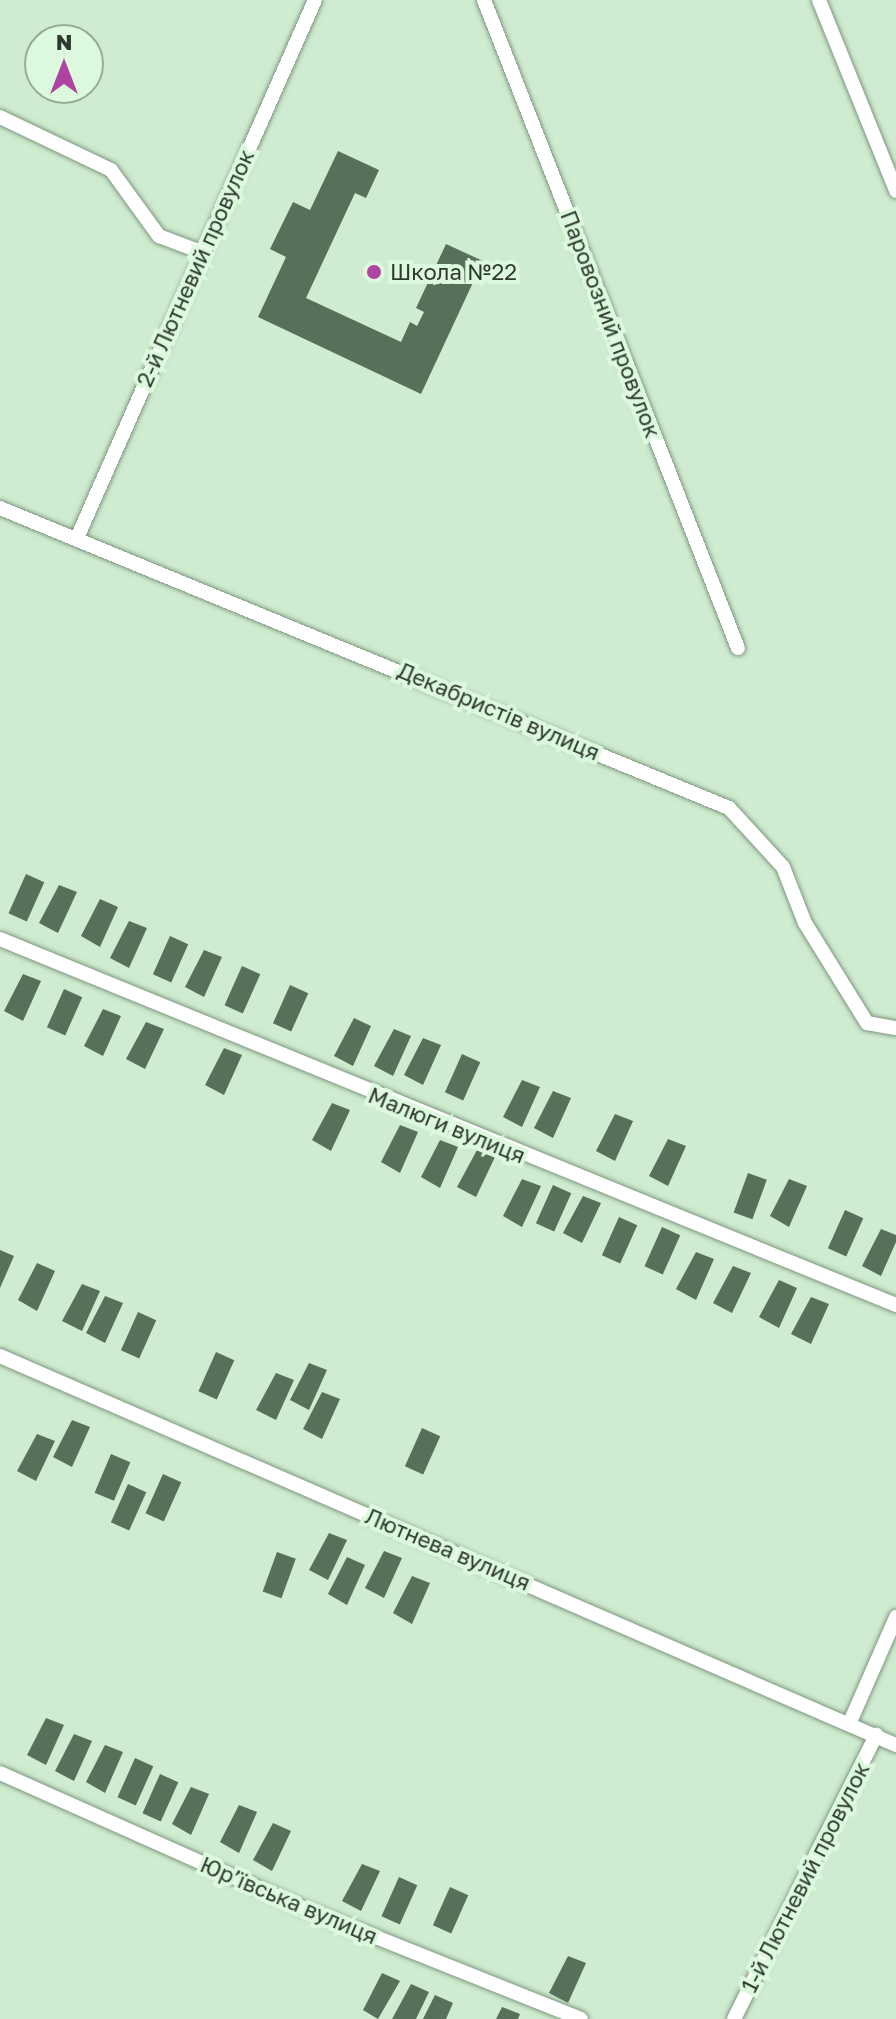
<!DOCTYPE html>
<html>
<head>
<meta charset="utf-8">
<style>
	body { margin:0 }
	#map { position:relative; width:896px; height:2019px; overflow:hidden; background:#cfebd0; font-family:"Golos Text",sans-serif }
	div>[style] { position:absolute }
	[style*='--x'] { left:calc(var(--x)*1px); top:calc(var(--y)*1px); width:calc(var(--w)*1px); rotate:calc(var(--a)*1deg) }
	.building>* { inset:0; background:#587059; transform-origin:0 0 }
	.roads { filter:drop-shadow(0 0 2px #7e977f) drop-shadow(0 0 2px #7e977f) }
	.street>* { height:14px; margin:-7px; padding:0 7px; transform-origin:7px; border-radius:7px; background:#fff }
	.dots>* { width:22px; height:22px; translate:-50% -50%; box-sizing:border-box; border:4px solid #dcf8dd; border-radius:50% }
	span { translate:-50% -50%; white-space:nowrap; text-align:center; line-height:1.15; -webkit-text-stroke:8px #dcf8dd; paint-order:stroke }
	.street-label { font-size:22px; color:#2f3a2f }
	.poi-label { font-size:22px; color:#2f3a2f }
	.left { translate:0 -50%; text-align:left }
	.north { position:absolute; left:24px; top:24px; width:80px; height:80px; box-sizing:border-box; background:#dcf8dd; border:2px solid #97ac97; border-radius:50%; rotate:0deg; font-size:22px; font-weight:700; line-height:32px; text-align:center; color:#2f3a2f }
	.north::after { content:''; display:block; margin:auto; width:28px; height:36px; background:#b042a1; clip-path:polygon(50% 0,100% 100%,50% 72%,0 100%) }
</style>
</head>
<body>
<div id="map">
	<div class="building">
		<div style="clip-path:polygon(338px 151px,379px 170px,366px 198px,355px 193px,306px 298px,401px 342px,410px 322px,417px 326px,424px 312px,416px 308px,446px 244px,483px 261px,421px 394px,258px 317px,286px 257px,270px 249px,293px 202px,310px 210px)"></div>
		<div style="left:26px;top:874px;width:20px;height:43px;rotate:24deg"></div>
		<div style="clip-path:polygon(59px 885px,77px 892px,58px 933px,39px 923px)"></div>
		<div style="clip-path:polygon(100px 899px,118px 907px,100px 947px,81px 936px)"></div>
		<div style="clip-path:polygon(129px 921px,147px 928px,129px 968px,110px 958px)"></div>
		<div style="left:170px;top:936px;width:20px;height:42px;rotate:24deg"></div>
		<div style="clip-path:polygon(204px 950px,222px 957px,204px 997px,185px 987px)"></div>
		<div style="left:242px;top:966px;width:20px;height:43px;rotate:24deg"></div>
		<div style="clip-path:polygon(23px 974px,41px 981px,23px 1021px,4px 1011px)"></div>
		<div style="left:290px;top:985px;width:20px;height:42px;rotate:24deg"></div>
		<div style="left:64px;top:989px;width:20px;height:42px;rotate:24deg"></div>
		<div style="clip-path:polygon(103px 1009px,121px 1016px,103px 1056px,84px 1046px)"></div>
		<div style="clip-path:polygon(354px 1018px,371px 1026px,353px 1066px,334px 1056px)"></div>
		<div style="clip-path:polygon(146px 1022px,164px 1029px,145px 1069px,126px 1059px)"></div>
		<div style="clip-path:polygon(394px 1029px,411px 1036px,393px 1076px,374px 1066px)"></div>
		<div style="clip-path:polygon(423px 1038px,441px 1045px,423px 1085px,404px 1075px)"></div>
		<div style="clip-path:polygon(224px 1048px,242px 1055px,224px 1095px,205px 1085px)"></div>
		<div style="left:462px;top:1054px;width:20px;height:42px;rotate:24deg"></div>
		<div style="clip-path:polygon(522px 1080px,540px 1087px,522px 1127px,503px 1117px)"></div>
		<div style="clip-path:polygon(553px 1091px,571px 1098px,553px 1138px,534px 1128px)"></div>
		<div style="clip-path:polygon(332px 1103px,350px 1110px,331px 1151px,312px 1140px)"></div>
		<div style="clip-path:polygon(615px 1114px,633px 1121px,615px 1161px,596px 1151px)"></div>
		<div style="clip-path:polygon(400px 1125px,418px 1132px,400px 1173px,381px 1162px)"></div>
		<div style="clip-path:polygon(668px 1139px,686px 1146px,668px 1186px,649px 1176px)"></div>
		<div style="clip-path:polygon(440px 1140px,458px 1147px,440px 1188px,421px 1177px)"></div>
		<div style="clip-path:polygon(477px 1150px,495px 1157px,476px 1197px,457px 1187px)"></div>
		<div style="left:748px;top:1173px;width:20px;height:42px;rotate:20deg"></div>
		<div style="clip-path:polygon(522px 1179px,541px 1186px,522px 1227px,503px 1216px)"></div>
		<div style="clip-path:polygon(789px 1179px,807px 1186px,789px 1227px,770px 1216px)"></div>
		<div style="left:553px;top:1185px;width:20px;height:42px;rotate:24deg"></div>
		<div style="clip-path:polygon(583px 1196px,601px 1203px,582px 1243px,563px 1233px)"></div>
		<div style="left:845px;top:1210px;width:20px;height:42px;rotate:24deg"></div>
		<div style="left:619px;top:1217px;width:20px;height:42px;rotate:24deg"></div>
		<div style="left:662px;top:1227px;width:20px;height:43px;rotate:24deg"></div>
		<div style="clip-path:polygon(881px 1229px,896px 1235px,896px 1242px,881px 1276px,862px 1266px)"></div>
		<div style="clip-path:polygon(0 1250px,14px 1256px,0 1288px)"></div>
		<div style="clip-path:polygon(696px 1252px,714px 1259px,696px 1300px,676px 1289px)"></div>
		<div style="clip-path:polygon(37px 1263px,55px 1271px,37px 1311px,18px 1300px)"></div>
		<div style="clip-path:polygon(733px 1266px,751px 1273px,732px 1313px,713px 1303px)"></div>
		<div style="clip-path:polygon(779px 1280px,797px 1288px,779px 1328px,759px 1317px)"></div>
		<div style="clip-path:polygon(82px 1284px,100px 1291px,82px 1331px,62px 1321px)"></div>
		<div style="clip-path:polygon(105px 1296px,123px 1303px,105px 1343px,86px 1333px)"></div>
		<div style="clip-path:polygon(811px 1297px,829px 1304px,811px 1344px,791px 1334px)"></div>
		<div style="left:138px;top:1312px;width:20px;height:42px;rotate:24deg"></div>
		<div style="left:216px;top:1352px;width:20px;height:43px;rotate:24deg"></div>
		<div style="clip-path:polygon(309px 1363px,327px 1370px,309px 1410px,290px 1400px)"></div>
		<div style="clip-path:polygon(276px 1373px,294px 1380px,276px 1420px,256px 1410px)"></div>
		<div style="clip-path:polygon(322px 1392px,340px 1399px,322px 1439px,303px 1429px)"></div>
		<div style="clip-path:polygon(72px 1420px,90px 1427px,72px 1467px,53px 1457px)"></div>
		<div style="left:422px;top:1428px;width:20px;height:42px;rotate:24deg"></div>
		<div style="clip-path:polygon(37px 1434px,55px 1441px,36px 1481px,17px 1471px)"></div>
		<div style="left:111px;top:1454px;width:21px;height:42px;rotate:23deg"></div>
		<div style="left:163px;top:1474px;width:20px;height:43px;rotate:24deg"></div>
		<div style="left:128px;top:1484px;width:20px;height:42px;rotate:24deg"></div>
		<div style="clip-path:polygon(329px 1533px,347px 1540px,328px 1580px,309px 1570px)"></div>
		<div style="clip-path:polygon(384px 1551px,402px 1558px,384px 1598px,365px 1588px)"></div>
		<div style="left:277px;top:1552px;width:20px;height:42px;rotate:20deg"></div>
		<div style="clip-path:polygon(347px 1557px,365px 1565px,347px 1605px,328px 1594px)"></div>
		<div style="clip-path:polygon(412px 1576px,430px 1583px,412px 1624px,393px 1613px)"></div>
		<div style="clip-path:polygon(46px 1718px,64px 1725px,46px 1765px,27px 1755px)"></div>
		<div style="clip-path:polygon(74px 1734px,92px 1741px,74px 1781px,55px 1771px)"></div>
		<div style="clip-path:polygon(105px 1745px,123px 1752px,105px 1793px,86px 1782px)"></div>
		<div style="left:135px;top:1758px;width:20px;height:43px;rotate:24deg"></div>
		<div style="left:160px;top:1774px;width:20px;height:43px;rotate:24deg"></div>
		<div style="clip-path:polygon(191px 1787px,209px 1794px,191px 1835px,172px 1824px)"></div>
		<div style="clip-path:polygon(239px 1805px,257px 1812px,239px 1853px,220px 1842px)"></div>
		<div style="clip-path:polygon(273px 1823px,291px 1831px,272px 1871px,253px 1860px)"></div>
		<div style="clip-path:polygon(362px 1864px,380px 1871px,361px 1911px,342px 1901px)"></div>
		<div style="left:399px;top:1877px;width:20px;height:43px;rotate:24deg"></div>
		<div style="left:450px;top:1887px;width:20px;height:42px;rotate:24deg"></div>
		<div style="clip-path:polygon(568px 1956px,586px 1963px,568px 2003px,549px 1993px)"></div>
		<div style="clip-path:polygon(382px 1973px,400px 1981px,378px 2019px,363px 2010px)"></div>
		<div style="clip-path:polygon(411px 1984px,429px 1992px,416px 2019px,392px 2019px)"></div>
		<div style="clip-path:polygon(435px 1995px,453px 2003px,446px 2019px,423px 2019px)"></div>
		<div style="clip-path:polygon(502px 2007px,520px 2014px,518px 2019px,496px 2019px)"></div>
	</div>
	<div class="roads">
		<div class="street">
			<div style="--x:484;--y:0;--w:696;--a:68.6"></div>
			<div style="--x:819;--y:0;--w:206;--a:68"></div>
			<div style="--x:0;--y:117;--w:123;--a:25.5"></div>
			<div style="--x:111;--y:170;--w:82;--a:54"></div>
			<div style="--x:159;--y:236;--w:45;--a:20.9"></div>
			<div style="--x:0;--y:508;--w:788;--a:22.37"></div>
			<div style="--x:729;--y:808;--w:80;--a:47.5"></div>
			<div style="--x:783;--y:867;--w:60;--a:68.6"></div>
			<div style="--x:805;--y:923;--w:118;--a:58.2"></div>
			<div style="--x:867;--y:1023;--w:29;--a:10"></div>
			<div style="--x:77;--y:538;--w:588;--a:-66.14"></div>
			<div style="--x:0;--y:939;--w:968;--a:22.22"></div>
			<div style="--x:0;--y:1356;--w:977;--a:23.47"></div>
			<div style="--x:850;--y:1722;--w:115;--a:-66.3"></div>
			<div style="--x:0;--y:1773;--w:335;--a:24"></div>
			<div style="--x:306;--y:1909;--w:296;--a:21.8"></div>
			<div style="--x:734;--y:2019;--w:318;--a:-63.4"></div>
		</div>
	</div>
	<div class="dots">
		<div style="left:374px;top:272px;background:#b042a1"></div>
	</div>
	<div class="street-label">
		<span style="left:195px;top:268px;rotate:-66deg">2-й Лютневий провулок</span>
		<span style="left:611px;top:324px;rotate:69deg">Паровозний провулок</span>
		<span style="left:499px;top:711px;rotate:23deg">Декабристів вулиця</span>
		<span style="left:447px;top:1125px;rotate:22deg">Малюги вулиця</span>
		<span style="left:448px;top:1549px;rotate:23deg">Лютнева вулиця</span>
		<span style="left:805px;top:1877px;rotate:-63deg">1-й Лютневий провулок</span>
		<span style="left:289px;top:1900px;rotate:23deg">Юр’ївська вулиця</span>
	</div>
	<div class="poi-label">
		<span class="left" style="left:390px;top:272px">Школа №22</span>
	</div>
	<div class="north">N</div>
</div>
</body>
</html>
